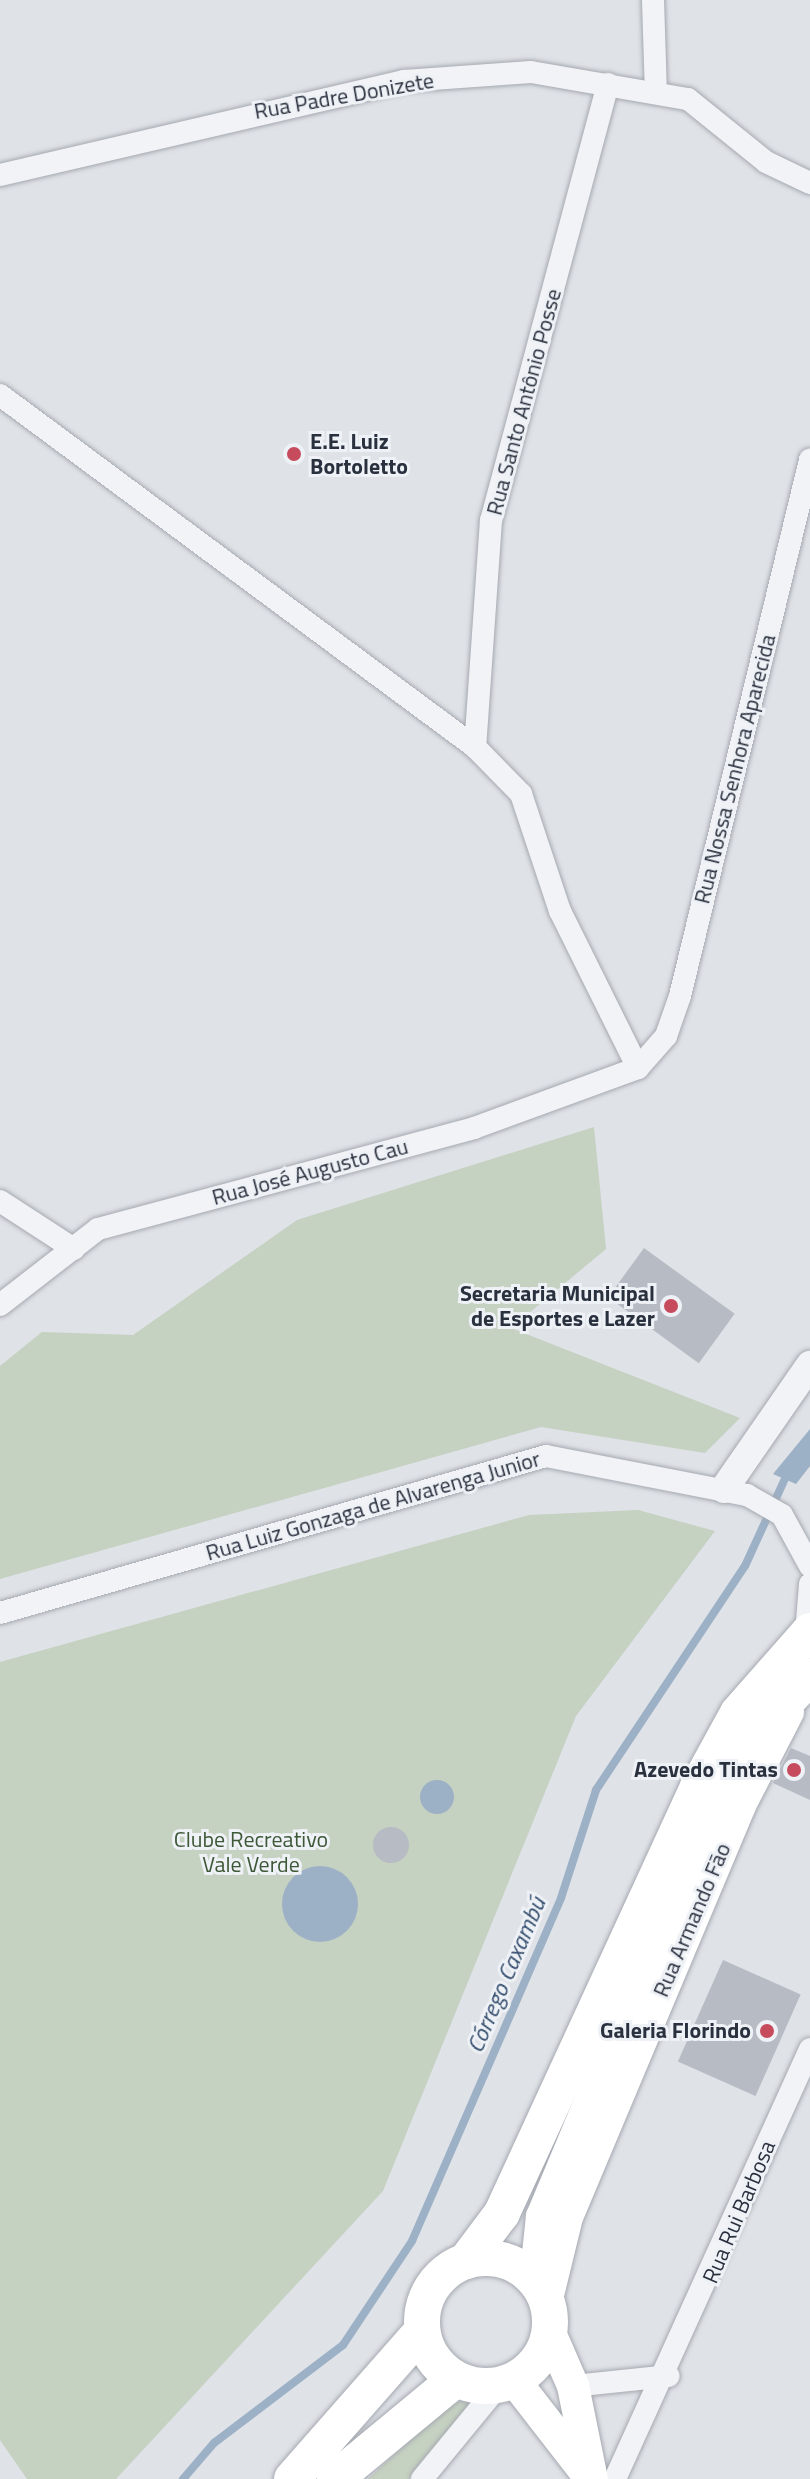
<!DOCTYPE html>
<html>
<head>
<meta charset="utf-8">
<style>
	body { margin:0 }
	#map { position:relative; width:810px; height:2479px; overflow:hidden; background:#dfe2e7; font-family:"Titillium Web",sans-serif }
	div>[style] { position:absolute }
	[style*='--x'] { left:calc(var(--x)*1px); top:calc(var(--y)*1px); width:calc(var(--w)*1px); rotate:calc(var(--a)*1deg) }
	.green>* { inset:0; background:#c5d1c1 }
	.water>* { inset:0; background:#9cb0c6 }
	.round { border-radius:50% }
	.stream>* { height:8px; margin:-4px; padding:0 4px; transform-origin:4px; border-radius:4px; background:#9cb0c6 }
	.building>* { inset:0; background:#b7bbc4; transform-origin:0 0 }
	.roads { filter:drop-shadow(0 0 2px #a5a9b1) drop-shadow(0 0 2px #a5a9b1) }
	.minor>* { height:22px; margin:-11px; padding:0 11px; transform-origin:11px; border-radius:11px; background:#f2f3f6 }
	.tertiary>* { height:28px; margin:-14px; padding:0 14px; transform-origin:14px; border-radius:14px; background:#f2f3f6 }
	.secondary>* { height:32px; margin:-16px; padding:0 16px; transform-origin:16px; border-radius:16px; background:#fff }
	.primary>* { height:36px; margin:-18px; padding:0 18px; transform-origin:18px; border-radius:18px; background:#fff }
	.primary>.ring { margin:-18px; padding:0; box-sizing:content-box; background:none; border:36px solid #fff; border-radius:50% }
	.dots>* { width:22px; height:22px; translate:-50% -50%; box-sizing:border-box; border:4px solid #eef1f5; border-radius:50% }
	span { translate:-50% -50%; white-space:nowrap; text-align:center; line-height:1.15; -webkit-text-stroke:6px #eef1f5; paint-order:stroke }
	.street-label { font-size:22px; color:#29303e }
	.poi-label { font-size:22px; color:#29303e; font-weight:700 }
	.left { translate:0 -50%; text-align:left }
	.right { translate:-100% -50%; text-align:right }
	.park-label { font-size:22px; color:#3d5837 }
	.water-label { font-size:24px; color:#364f6f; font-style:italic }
</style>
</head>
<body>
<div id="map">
	<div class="green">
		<div style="clip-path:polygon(594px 1127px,606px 1249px,511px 1328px,740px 1418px,705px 1453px,541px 1427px,0 1579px,0 1366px,42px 1332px,133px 1335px,297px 1220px)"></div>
		<div style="clip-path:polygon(638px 1510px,715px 1531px,576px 1716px,383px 2191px,116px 2479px,27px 2479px,0 2440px,0 1662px,529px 1515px)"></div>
		<div style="clip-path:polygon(477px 2398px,409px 2479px,368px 2479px,449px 2404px)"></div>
	</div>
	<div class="water">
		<div style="clip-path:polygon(810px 1429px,810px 1466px,796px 1484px,773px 1474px)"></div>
		<div class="round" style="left:420px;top:1780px;width:34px;height:34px"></div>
		<div class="round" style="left:282px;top:1866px;width:76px;height:76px"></div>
	</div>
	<div class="stream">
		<div style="--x:183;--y:2479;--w:48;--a:-49.3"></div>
		<div style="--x:214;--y:2443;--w:162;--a:-37.2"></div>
		<div style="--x:343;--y:2345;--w:125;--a:-56.4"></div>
		<div style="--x:412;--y:2241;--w:374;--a:-66.5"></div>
		<div style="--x:561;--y:1898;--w:114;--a:-72"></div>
		<div style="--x:596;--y:1790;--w:269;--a:-56.4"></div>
		<div style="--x:745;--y:1566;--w:103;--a:-65.4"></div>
	</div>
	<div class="building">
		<div style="left:644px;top:1248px;width:112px;height:61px;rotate:36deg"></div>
		<div style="clip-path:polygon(791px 1748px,810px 1756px,810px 1800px,773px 1783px)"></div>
		<div class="round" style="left:373px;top:1827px;width:36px;height:36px"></div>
		<div style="left:723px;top:1960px;width:85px;height:111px;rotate:24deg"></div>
	</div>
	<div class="roads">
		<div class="minor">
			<div style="--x:653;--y:0;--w:93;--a:88.2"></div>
			<div style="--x:608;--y:84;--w:451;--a:105"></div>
			<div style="--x:491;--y:520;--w:228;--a:94"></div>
			<div style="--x:475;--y:747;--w:66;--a:45.6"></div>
			<div style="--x:521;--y:794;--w:123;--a:71.6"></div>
			<div style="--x:560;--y:911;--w:175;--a:63.6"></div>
			<div style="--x:0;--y:175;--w:415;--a:-13.1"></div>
			<div style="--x:404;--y:81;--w:127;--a:-4.1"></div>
			<div style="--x:531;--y:72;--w:159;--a:9.8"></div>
			<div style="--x:688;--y:99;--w:100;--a:38.9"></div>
			<div style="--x:766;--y:162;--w:49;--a:25.5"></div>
			<div style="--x:0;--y:395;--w:591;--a:36.54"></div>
			<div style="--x:0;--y:1201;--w:88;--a:33"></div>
			<div style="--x:0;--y:1305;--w:124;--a:-37.8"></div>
			<div style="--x:98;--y:1229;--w:389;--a:-15"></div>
			<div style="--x:474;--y:1128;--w:175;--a:-20.1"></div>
			<div style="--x:638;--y:1068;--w:43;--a:-48.8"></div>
			<div style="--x:666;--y:1036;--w:42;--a:-70.7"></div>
			<div style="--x:680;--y:996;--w:552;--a:-76.37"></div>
			<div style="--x:0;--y:1613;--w:568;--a:-16.04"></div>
			<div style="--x:546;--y:1456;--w:205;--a:11"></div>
			<div style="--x:747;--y:1495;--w:40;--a:29.7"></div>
			<div style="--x:782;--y:1515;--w:58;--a:61.2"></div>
			<div style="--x:806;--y:1634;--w:50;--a:-85.4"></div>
			<div style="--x:573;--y:2386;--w:96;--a:-6"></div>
			<div style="--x:422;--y:2479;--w:123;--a:-50.6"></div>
			<div style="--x:615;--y:2479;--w:472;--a:-65.6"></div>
		</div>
		<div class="tertiary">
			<div style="--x:724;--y:1489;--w:151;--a:-55.3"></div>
		</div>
		<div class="secondary">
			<div style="--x:547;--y:2299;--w:84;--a:-76.3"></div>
			<div style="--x:567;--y:2217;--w:445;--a:-67.2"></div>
			<div style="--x:739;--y:1807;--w:107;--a:-62.7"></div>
			<div style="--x:550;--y:2333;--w:58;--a:66.5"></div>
			<div style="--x:573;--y:2386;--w:95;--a:78.5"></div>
			<div style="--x:514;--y:2380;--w:113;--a:52.2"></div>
		</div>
		<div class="primary">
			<div class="ring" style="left:422px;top:2258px;width:92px;height:92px"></div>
			<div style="--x:466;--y:2261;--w:60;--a:-53.1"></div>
			<div style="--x:502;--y:2213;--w:470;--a:-65.3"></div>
			<div style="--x:698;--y:1786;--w:83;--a:-61.3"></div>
			<div style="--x:738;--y:1713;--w:109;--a:-48.7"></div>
			<div style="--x:537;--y:2282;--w:65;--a:-83.9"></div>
			<div style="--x:544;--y:2217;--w:459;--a:-67.3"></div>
			<div style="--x:721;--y:1794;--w:77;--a:-58.8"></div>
			<div style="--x:761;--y:1728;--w:71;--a:-46.1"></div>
			<div style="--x:292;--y:2479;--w:196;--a:-48.7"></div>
			<div style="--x:335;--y:2479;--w:157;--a:-39.6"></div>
		</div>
	</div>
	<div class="dots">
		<div style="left:294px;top:454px;background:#c64b5c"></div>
		<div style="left:671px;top:1306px;background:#c64b5c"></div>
		<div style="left:794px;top:1770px;background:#c64b5c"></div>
		<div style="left:767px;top:2031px;background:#c64b5c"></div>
	</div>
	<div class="street-label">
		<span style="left:344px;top:96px;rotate:-10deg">Rua Padre Donizete</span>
		<span style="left:524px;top:402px;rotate:-75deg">Rua Santo Antônio Posse</span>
		<span style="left:735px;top:769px;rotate:-76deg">Rua Nossa Senhora Aparecida</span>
		<span style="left:310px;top:1172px;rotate:-15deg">Rua José Augusto Cau</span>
		<span style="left:373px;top:1506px;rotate:-16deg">Rua Luiz Gonzaga de Alvarenga Junior</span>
		<span style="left:692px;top:1920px;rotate:-67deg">Rua Armando Fão</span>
		<span style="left:739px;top:2212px;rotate:-67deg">Rua Rui Barbosa</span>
	</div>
	<div class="poi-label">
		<span class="left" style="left:310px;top:454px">E.E. Luiz<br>Bortoletto</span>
		<span class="right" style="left:655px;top:1306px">Secretaria Municipal<br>de Esportes e Lazer</span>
		<span class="right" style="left:778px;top:1770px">Azevedo Tintas</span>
		<span class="right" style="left:751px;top:2031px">Galeria Florindo</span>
	</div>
	<div class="park-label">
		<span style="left:251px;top:1852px">Clube Recreativo<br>Vale Verde</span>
	</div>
	<div class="water-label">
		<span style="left:506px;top:1975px;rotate:-67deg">Córrego Caxambú</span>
	</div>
</div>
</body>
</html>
